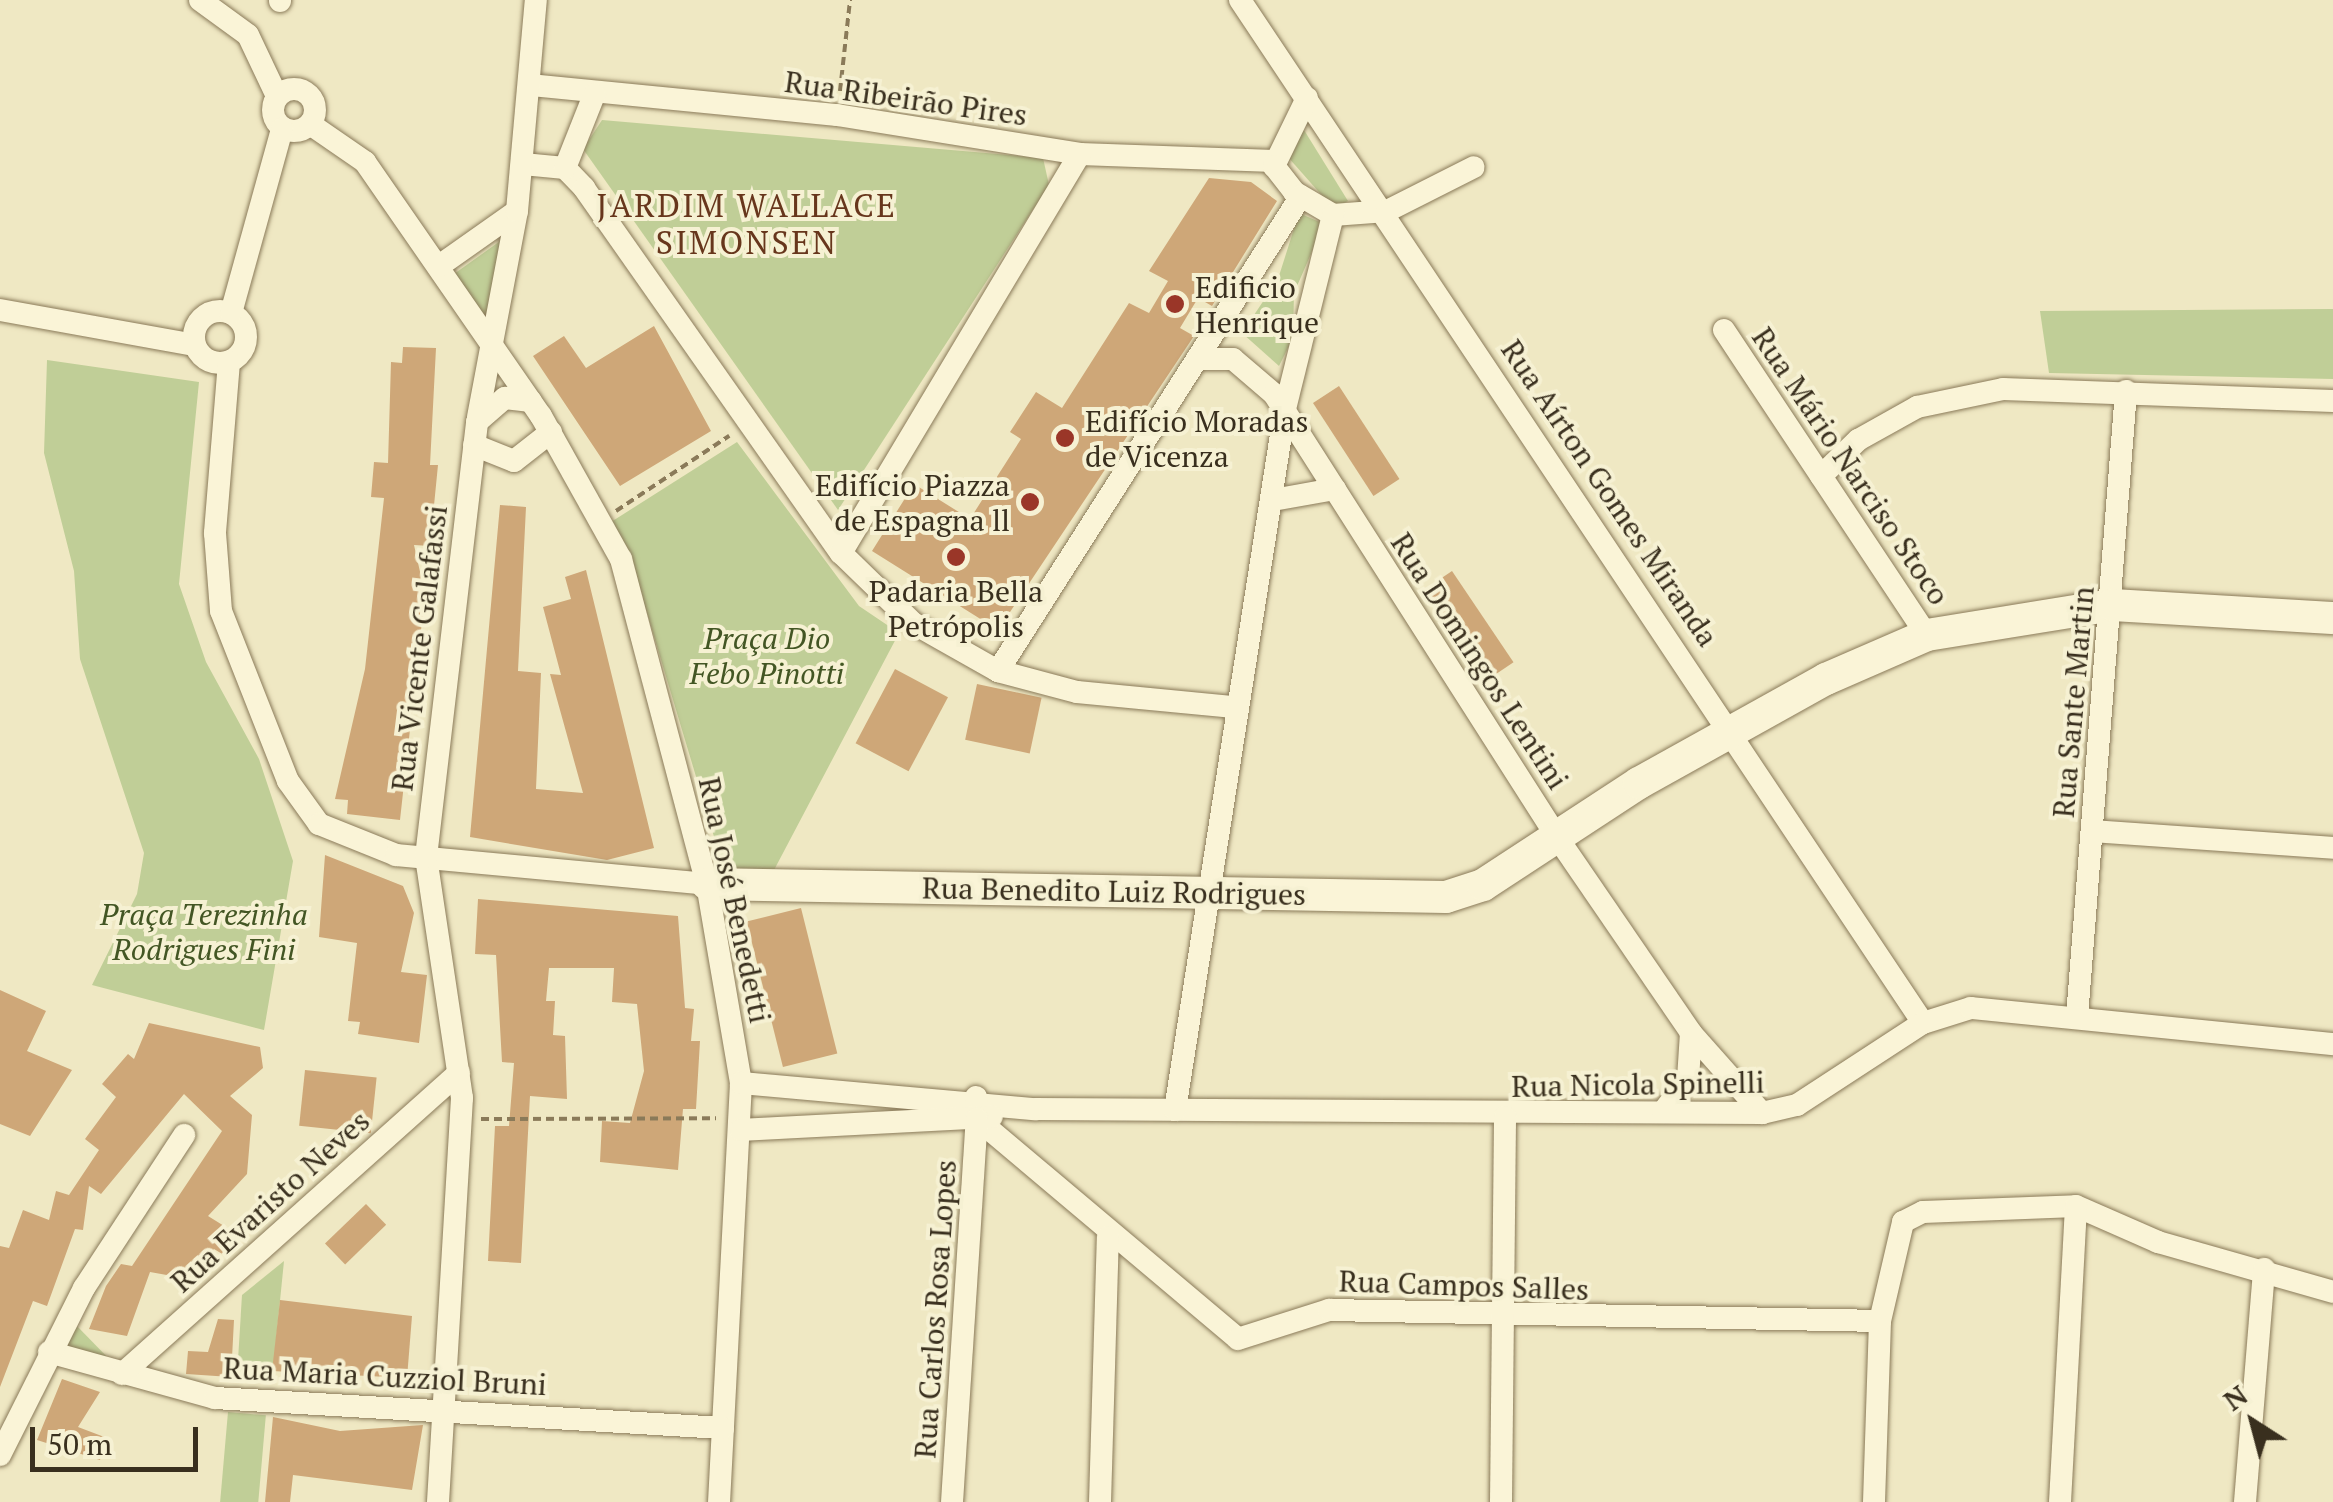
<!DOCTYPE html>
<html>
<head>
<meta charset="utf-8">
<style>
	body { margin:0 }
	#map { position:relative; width:2333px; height:1502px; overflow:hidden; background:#efe8c3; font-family:"PT Serif",serif }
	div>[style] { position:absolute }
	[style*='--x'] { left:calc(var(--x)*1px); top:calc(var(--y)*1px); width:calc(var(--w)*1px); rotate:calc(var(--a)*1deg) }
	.green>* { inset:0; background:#c0ce97; transform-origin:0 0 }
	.building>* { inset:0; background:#cea778; transform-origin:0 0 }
	.path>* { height:4px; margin-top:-2px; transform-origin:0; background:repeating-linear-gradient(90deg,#8a7a59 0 8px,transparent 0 13px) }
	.roads { filter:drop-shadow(0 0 2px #8a7a59) drop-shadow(0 0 2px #8a7a59) }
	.street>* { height:22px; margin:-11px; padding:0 11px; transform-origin:11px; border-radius:11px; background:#faf4d7 }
	.street>.ring { margin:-11px; padding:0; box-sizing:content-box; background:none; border:22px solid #faf4d7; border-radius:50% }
	.secondary>* { height:32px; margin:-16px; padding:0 16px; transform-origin:16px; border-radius:16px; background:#faf4d7 }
	.dots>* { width:28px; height:28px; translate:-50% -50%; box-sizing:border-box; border:5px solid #f6f1d3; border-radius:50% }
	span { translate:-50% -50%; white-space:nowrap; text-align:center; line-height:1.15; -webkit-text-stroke:8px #f6f1d3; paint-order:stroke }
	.street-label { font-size:30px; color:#392f1e }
	.poi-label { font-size:30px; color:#392f1e }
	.left { translate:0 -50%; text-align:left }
	.right { translate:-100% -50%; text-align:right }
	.park-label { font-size:30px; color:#435624; font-style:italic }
	.neighbourhood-label { font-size:32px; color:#67361c; letter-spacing:2.5px }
	.north { position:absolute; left:2203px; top:1372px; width:100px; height:100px; -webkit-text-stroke:8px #f6f1d3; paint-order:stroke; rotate:324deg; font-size:28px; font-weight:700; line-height:40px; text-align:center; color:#392f1e }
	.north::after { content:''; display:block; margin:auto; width:35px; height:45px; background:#392f1e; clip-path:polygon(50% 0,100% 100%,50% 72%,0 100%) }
	.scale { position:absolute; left:30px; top:1427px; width:168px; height:45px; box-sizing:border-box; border:5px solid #392f1e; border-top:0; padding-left:12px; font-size:30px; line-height:35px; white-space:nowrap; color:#392f1e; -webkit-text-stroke:8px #f6f1d3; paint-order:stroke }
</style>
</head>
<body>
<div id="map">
	<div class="green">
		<div style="clip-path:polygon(602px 120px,1043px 158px,1049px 185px,838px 510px,583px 149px)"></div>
		<div style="clip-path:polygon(1304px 130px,1348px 201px,1333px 208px,1287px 156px)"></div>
		<div style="clip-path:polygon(1299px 213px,1324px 224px,1294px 293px,1293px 338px,1279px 366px,1242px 333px,1278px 279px)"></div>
		<div style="clip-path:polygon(510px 234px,492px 330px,454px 274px)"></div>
		<div style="clip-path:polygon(2333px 309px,2333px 379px,2049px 373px,2040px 311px)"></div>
		<div style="clip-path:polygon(47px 360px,199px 382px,179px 584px,206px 662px,259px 759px,293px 861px,264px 1030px,92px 985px,137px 894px,144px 853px,80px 659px,74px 571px,44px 453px)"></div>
		<div style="clip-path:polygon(737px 442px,859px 606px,899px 633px,773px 872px,724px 870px,632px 563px,611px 522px)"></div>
		<div style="clip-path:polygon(284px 1261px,272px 1380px,237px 1377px,242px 1295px)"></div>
		<div style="clip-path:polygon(75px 1324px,115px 1365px,61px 1347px)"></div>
		<div style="left:228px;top:1412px;width:38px;height:91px;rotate:5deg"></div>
	</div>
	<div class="building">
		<div style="clip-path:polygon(1209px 178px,1251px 182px,1277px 201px,1212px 306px,1198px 298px,1180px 328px,1194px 336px,998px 630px,872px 551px,914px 484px,970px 519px,1021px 439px,1010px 432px,1036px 392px,1062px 408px,1129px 303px,1149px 313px,1168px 281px,1149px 271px)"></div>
		<div style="clip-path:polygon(654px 326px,711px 431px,620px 486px,533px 356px,564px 336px,586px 368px)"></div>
		<div style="clip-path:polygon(403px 347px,436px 348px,430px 465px,438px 465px,430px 546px,414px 545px,425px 594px,400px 820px,347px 814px,348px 800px,335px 799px,365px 669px,384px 498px,371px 497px,374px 462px,388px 463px,391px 362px,402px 363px)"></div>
		<div style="left:1339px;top:386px;width:111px;height:31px;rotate:57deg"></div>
		<div style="clip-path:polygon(500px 505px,526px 507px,518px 671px,541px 673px,536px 789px,583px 793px,550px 674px,561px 675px,543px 607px,571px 599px,565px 577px,586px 570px,654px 848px,607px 860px,470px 837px)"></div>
		<div style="left:1452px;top:571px;width:110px;height:34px;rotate:56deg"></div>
		<div style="left:895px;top:669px;width:60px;height:84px;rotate:28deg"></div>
		<div style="left:977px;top:684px;width:66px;height:57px;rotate:12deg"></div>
		<div style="clip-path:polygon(325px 855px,403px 886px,414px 913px,401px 972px,427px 975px,419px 1043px,358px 1034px,360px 1022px,348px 1021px,357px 943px,319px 937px)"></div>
		<div style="clip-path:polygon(478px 899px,678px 916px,685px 1008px,694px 1009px,691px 1041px,700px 1041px,696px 1109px,683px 1109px,678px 1170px,600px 1162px,602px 1121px,630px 1123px,644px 1071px,637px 1004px,612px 1002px,614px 968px,549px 968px,546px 1001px,555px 1001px,553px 1035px,565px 1036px,567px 1099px,530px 1096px,521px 1263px,488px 1261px,495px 1126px,509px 1126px,514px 1063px,502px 1062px,496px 955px,475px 954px)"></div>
		<div style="left:801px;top:908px;width:150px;height:56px;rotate:76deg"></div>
		<div style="clip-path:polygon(0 990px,46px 1011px,27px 1051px,72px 1070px,30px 1136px,0 1124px)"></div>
		<div style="clip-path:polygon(149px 1023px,260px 1047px,263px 1068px,230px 1096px,252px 1115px,247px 1174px,208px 1216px,237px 1234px,224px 1255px,214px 1249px,200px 1281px,150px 1272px,127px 1336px,89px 1329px,106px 1286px,121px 1264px,132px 1266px,222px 1131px,184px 1094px,101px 1194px,89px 1186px,83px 1230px,75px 1229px,47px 1306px,33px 1301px,0 1387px,0 1246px,9px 1248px,23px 1210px,49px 1220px,56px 1191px,69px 1195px,99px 1150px,85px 1139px,116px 1097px,102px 1084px,128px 1054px,134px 1059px)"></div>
		<div style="left:305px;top:1070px;width:72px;height:56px;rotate:6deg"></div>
		<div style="left:366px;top:1204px;width:29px;height:57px;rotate:46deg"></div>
		<div style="clip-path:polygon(280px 1300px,412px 1316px,407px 1378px,272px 1371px)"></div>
		<div style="clip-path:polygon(218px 1319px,234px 1320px,231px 1377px,186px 1374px,188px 1351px,208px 1352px)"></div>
		<div style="clip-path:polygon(62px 1379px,100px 1392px,78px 1427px,107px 1438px,100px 1460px,37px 1440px)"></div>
		<div style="clip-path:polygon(273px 1417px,340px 1431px,423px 1425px,412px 1490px,293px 1475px,290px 1502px,265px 1502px)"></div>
	</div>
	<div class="path">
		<div style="--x:840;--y:91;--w:92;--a:-83.7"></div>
		<div style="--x:616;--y:511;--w:136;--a:-33.6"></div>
		<div style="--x:481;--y:1119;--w:235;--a:-0.2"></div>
	</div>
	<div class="roads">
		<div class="street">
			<div style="--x:200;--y:0;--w:59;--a:36.1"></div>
			<div style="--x:248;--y:35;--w:68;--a:64.6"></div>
			<div style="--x:1240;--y:0;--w:1230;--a:56.27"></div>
			<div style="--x:280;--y:1;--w:1;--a:-90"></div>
			<div style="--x:530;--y:85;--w:308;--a:5.6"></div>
			<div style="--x:837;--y:115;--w:246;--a:9.1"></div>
			<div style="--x:1080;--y:154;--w:194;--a:2.1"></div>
			<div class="ring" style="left:273px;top:89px;width:20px;height:20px"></div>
			<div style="--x:1307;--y:98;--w:76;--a:115.9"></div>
			<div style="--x:1274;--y:166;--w:33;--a:52"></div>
			<div style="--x:1294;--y:192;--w:45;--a:30.5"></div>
			<div style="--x:1333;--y:215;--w:54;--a:-4.2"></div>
			<div style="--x:1387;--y:211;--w:97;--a:-26.8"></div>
			<div style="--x:310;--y:124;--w:67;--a:34.6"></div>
			<div style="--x:365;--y:162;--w:309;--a:55.3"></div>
			<div style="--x:541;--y:416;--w:164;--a:60.8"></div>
			<div style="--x:621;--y:559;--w:336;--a:75.2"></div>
			<div style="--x:707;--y:884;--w:202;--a:80.3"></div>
			<div style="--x:741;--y:1083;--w:420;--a:93"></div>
			<div style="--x:523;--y:164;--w:42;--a:5.4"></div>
			<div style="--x:565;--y:168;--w:28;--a:46"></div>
			<div style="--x:584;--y:188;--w:446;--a:54.9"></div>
			<div style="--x:841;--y:553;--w:100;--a:44.2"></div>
			<div style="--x:913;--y:623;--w:98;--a:29.5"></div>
			<div style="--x:998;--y:671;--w:82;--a:14.9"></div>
			<div style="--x:1077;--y:692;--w:158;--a:5.5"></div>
			<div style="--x:565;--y:168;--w:79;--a:-68.3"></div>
			<div style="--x:439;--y:266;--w:95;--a:-35.2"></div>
			<div style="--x:0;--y:310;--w:197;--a:10.2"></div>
			<div class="ring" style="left:194px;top:311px;width:30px;height:30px"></div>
			<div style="--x:231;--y:313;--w:191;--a:-74.5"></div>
			<div style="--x:1724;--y:330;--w:366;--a:56.4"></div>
			<div style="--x:1197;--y:359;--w:36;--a:0"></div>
			<div style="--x:1233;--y:359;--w:54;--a:40.5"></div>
			<div style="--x:1274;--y:394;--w:526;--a:57.43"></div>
			<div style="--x:1557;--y:837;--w:237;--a:55.6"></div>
			<div style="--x:1691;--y:1033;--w:107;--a:48.4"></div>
			<div style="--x:229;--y:362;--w:172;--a:94.7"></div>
			<div style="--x:215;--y:533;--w:78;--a:85.6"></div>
			<div style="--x:221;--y:611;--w:183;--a:68.5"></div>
			<div style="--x:288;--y:781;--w:53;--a:54.2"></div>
			<div style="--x:319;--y:824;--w:83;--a:21.9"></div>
			<div style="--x:396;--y:855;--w:312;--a:5.3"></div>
			<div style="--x:478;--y:417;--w:210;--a:-79.3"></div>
			<div style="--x:517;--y:211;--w:212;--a:-84.9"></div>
			<div style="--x:474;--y:445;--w:43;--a:21.8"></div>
			<div style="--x:514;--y:461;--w:47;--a:-38.1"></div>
			<div style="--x:1821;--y:476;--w:52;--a:-44.2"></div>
			<div style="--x:1858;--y:440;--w:68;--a:-29.2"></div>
			<div style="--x:1917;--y:407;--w:88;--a:-11.8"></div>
			<div style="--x:2003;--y:389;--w:330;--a:2.1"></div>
			<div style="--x:1273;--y:500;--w:63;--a:-10.1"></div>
			<div style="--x:841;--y:553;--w:465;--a:-59.1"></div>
			<div style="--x:998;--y:671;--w:563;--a:-57.47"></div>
			<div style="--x:2092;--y:831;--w:242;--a:4"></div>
			<div style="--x:2077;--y:1017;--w:628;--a:-85.52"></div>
			<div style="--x:741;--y:1083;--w:295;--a:5.1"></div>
			<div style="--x:1035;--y:1109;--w:727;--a:0.32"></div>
			<div style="--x:1762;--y:1113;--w:36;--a:-13"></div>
			<div style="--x:1797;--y:1105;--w:150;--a:-33.1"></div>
			<div style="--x:1923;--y:1023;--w:50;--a:-17.4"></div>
			<div style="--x:1971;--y:1008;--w:364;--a:5.7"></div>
			<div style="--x:976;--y:1097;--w:22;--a:87"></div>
			<div style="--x:977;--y:1119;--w:341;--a:40.1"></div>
			<div style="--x:1238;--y:1339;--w:96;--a:-17.7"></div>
			<div style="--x:1329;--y:1310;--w:551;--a:1.14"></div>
			<div style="--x:1175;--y:1110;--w:710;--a:-81.08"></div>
			<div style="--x:1285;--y:409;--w:200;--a:-76.1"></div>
			<div style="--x:1663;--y:1112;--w:41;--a:-52.9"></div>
			<div style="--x:1688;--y:1079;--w:46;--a:-86.3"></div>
			<div style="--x:741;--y:1130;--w:251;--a:-3"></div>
			<div style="--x:49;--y:1352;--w:172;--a:15.5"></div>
			<div style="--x:215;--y:1398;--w:509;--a:3.38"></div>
			<div style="--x:122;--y:1374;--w:452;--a:-41.8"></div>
			<div style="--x:0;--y:1455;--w:187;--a:-63.3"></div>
			<div style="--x:84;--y:1288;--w:183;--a:-56.8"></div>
			<div style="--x:438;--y:1502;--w:405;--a:-86.6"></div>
			<div style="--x:462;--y:1098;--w:244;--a:-98.5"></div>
			<div style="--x:426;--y:857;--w:438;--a:-83.3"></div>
			<div style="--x:477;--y:422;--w:37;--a:-41"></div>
			<div style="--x:505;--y:398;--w:26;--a:7"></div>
			<div style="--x:952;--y:1502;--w:384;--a:-86.3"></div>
			<div style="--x:1100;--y:1502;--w:265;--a:-88.3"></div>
			<div style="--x:1501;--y:1502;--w:385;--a:-89.4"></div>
			<div style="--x:1874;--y:1502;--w:181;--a:-88.1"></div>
			<div style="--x:1880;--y:1321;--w:102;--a:-76.9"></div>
			<div style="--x:1903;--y:1222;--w:22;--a:-27"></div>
			<div style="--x:1923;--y:1212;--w:153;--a:-2.2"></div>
			<div style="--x:2076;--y:1206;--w:90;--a:23.7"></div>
			<div style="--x:2158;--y:1242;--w:182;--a:15.9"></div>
			<div style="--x:2060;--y:1502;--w:296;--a:-86.9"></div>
			<div style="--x:2245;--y:1502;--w:234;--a:-85.3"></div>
		</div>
		<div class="secondary">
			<div style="--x:707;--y:884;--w:739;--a:1.01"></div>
			<div style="--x:1446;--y:897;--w:39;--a:-18"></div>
			<div style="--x:1483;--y:885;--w:186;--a:-33.2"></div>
			<div style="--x:1639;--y:783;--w:214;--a:-29.1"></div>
			<div style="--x:1826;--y:679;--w:110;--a:-23.5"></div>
			<div style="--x:1927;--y:635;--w:187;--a:-9.2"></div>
			<div style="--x:2112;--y:605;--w:221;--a:3.4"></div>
		</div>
	</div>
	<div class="dots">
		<div style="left:1175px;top:304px;background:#9a3628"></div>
		<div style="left:1065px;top:438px;background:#9a3628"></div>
		<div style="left:1030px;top:502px;background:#9a3628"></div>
		<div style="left:956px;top:557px;background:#9a3628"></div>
	</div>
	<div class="street-label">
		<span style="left:906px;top:98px;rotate:8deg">Rua Ribeirão Pires</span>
		<span style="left:1851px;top:466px;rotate:56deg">Rua Mário Narciso Stoco</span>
		<span style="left:1610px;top:493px;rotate:56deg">Rua Aírton Gomes Miranda</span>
		<span style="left:419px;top:648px;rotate:-83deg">Rua Vicente Galafassi</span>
		<span style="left:1480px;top:661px;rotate:57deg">Rua Domingos Lentini</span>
		<span style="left:2073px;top:702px;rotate:-85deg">Rua Sante Martin</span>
		<span style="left:1114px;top:891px;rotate:1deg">Rua Benedito Luiz Rodrigues</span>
		<span style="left:735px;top:900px;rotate:78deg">Rua José Benedetti</span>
		<span style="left:1638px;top:1084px;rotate:-1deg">Rua Nicola Spinelli</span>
		<span style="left:270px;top:1201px;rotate:-42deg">Rua Evaristo Neves</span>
		<span style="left:1464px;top:1285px;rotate:2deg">Rua Campos Salles</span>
		<span style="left:935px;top:1309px;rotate:-86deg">Rua Carlos Rosa Lopes</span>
		<span style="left:385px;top:1376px;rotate:3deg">Rua Maria Cuzziol Bruni</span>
	</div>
	<div class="poi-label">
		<span class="left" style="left:1195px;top:304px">Edificio<br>Henrique</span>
		<span class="left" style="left:1085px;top:438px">Edifício Moradas<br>de Vicenza</span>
		<span class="right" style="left:1010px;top:502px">Edifício Piazza<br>de Espagna ll</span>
		<span style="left:956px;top:608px">Padaria Bella<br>Petrópolis</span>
	</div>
	<div class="park-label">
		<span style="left:767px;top:655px">Praça Dio<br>Febo Pinotti</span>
		<span style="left:204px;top:931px">Praça Terezinha<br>Rodrigues Fini</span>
	</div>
	<div class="neighbourhood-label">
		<span style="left:747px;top:224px">JARDIM WALLACE<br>SIMONSEN</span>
	</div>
	<div class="north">N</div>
	<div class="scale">50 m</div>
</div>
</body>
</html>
